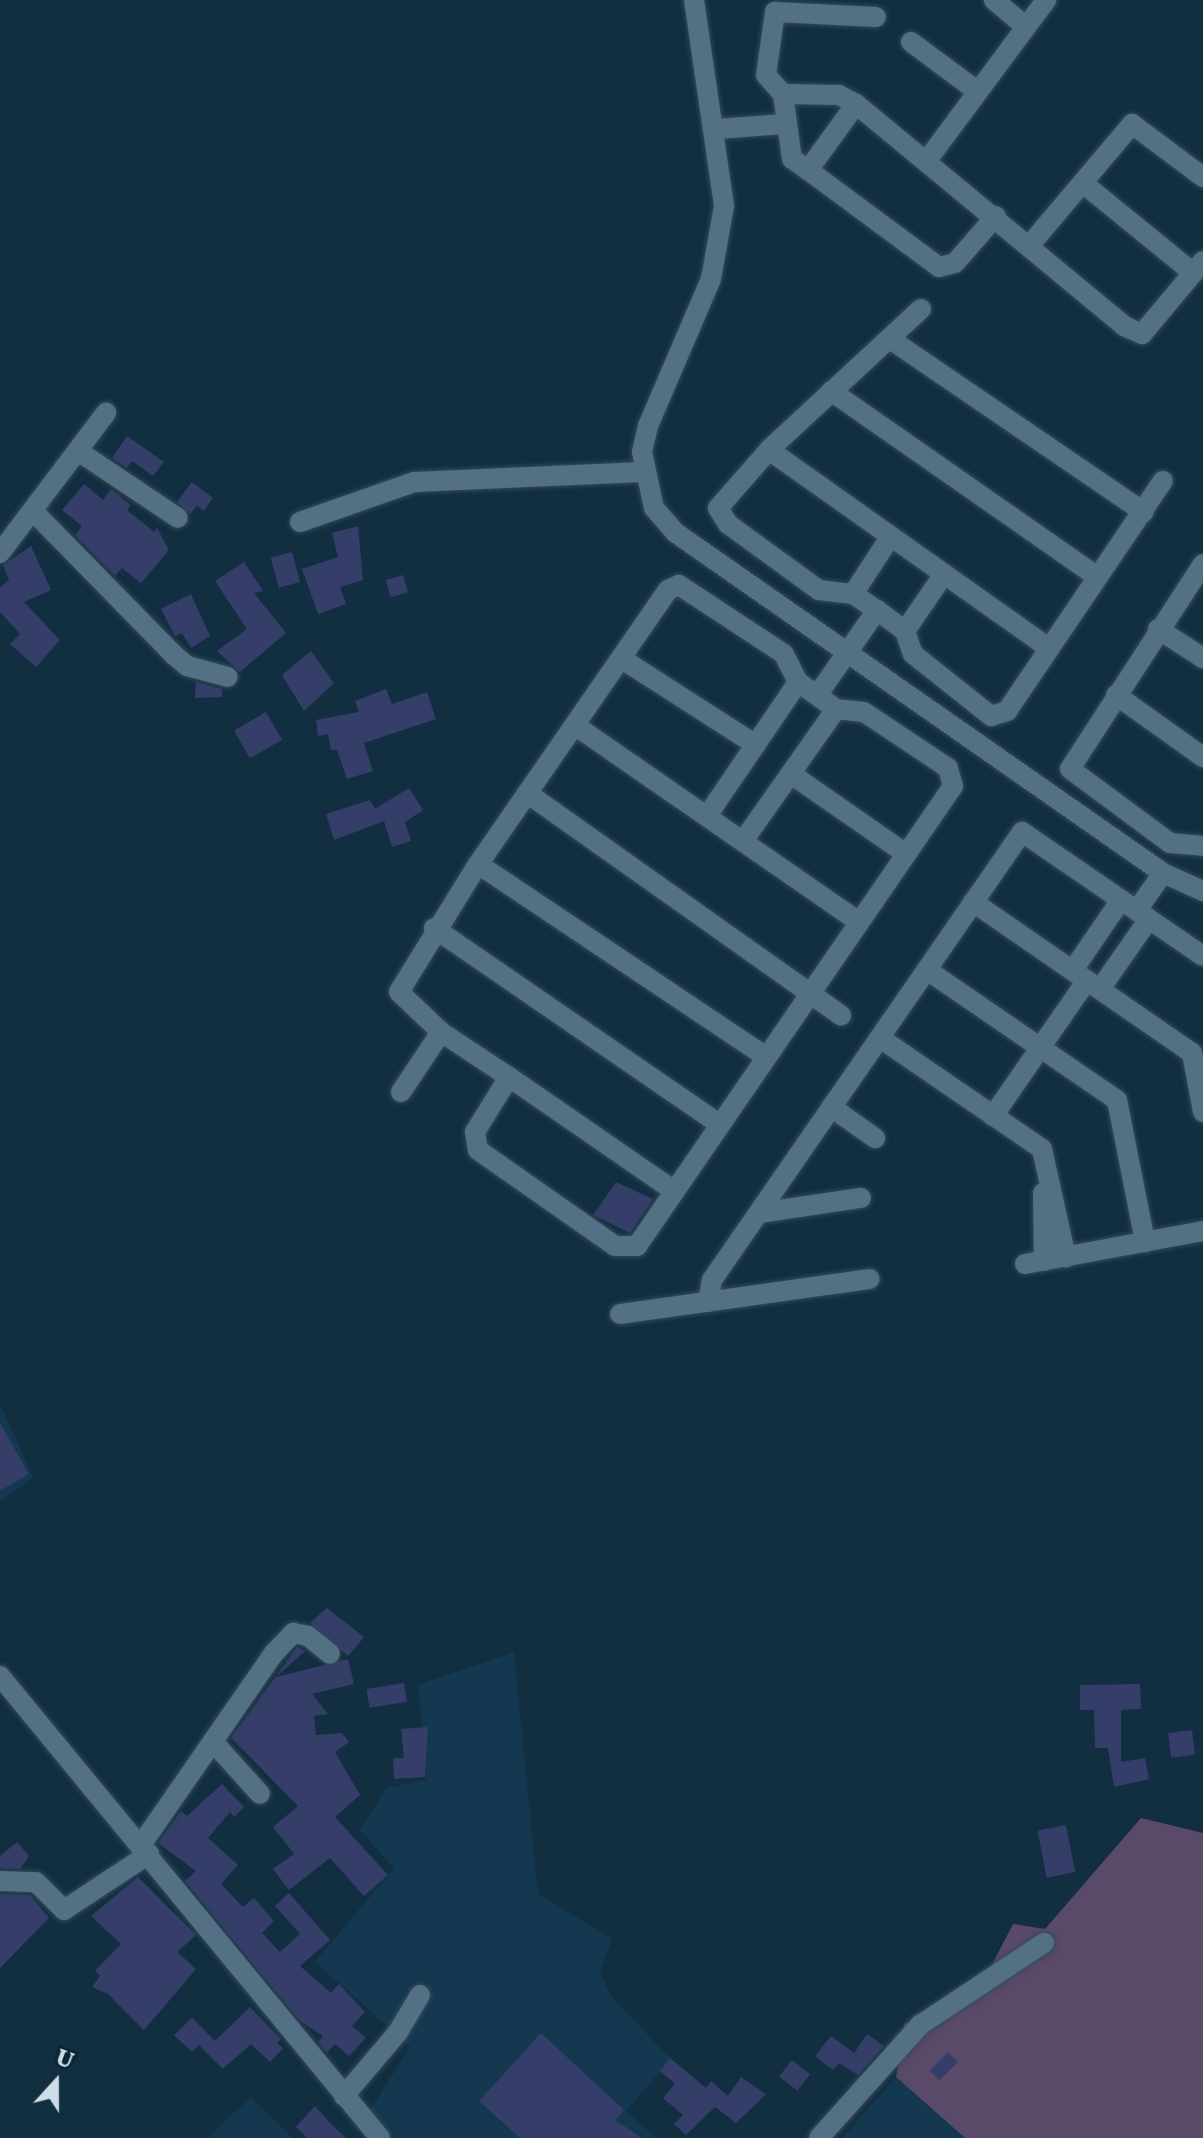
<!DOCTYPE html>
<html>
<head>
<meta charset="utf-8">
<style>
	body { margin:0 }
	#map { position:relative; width:1203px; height:2138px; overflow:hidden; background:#122f41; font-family:"Roboto Serif",serif }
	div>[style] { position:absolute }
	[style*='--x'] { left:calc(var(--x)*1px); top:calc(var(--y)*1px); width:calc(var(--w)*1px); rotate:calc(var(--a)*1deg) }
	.built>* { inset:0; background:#14384f }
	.green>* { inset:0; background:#584a68 }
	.building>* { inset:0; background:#343e69; transform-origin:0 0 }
	.roads { filter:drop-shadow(0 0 2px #354a59) drop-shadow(0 0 2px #354a59) }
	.minor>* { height:20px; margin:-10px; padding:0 10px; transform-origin:10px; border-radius:10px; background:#537085 }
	span { translate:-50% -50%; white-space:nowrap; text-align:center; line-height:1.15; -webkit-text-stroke:8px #082536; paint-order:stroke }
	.north { position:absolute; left:16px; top:2042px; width:80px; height:80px; -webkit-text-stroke:6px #082536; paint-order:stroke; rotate:21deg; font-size:22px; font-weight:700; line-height:32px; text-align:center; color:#cddde8 }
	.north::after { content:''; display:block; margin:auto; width:28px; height:36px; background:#cddde8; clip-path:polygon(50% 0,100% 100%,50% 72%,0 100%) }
</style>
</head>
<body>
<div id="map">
	<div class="built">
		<div style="clip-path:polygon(0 1404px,33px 1477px,0 1502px)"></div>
		<div style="clip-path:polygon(514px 1652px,538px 1894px,612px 1939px,600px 1971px,610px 1995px,671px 2059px,626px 2111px,656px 2138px,384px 2138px,366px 2117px,410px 2047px,315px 1962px,394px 1868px,360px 1830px,386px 1788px,427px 1780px,418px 1685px)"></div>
		<div style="clip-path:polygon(896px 2077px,965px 2138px,842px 2138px)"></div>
		<div style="clip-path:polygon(251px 2097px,293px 2138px,207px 2138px,225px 2121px)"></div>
	</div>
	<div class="green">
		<div style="clip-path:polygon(1141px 1818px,1203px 1833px,1203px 2138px,965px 2138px,896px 2077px,904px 2024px,980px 1988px,1013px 1924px,1045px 1929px)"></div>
	</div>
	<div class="building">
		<div style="clip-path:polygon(127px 436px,164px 462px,153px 476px,132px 461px,127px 468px,112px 458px)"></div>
		<div style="clip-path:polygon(192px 482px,213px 498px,204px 511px,197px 506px,190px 514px,177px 502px)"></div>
		<div style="clip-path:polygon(84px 484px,103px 500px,111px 489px,131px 505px,127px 510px,154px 532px,157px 528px,169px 550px,141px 583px,122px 568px,115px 576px,75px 535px,82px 526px,62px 510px)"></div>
		<div style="clip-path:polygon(358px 526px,363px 580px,340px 587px,346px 604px,318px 614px,302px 569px,338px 557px,332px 533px)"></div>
		<div style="clip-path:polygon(31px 546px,51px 590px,24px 602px,60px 640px,36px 667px,10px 644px,20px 634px,0 612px,0 588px,9px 580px,3px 565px)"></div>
		<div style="left:292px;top:552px;width:31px;height:22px;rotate:75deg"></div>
		<div style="clip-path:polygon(244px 562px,263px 591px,254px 593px,286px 633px,240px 672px,217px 651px,247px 629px,215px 581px)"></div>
		<div style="left:403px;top:575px;width:18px;height:18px;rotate:74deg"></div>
		<div style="clip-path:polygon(191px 594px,210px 636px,191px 648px,182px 633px,175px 636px,161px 609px)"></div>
		<div style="clip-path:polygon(311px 651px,334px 683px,304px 711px,282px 675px)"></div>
		<div style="clip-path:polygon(196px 682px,222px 689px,222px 697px,195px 698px)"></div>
		<div style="clip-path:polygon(386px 689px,392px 704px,427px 692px,436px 719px,364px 743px,373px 771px,347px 779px,337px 750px,331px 750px,328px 734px,318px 736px,316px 720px,359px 712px,355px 701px)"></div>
		<div style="left:266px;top:712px;width:32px;height:37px;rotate:60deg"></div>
		<div style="clip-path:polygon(409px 788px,423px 810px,405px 822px,411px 841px,392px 847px,384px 821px,334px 840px,326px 814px,370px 800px,375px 809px)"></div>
		<div style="clip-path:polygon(616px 1182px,653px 1199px,630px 1233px,593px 1215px)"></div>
		<div style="clip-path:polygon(0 1423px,29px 1474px,0 1491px)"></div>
		<div style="clip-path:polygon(327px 1608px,364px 1637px,348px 1656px,310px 1623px)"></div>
		<div style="clip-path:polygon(297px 1647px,305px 1651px,276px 1677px,348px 1659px,354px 1684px,312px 1694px,328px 1714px,314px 1716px,316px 1735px,342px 1733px,349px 1742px,335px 1752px,360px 1795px,335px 1817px,388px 1875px,364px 1896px,330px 1858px,289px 1890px,273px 1869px,294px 1854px,273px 1827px,298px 1806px,231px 1738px)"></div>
		<div style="left:404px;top:1683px;width:19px;height:38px;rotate:81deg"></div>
		<div style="clip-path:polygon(1140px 1684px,1141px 1709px,1121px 1710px,1121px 1762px,1145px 1758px,1149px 1779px,1114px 1787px,1108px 1748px,1095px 1748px,1094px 1710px,1080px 1710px,1080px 1685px)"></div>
		<div style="clip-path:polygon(428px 1727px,425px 1777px,394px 1779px,393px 1758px,404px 1758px,401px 1729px)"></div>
		<div style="left:1192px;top:1730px;width:25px;height:24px;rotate:83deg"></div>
		<div style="clip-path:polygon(222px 1784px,244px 1807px,234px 1817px,230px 1812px,208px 1838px,238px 1865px,221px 1884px,243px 1907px,254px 1898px,274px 1921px,262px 1933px,280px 1952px,300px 1934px,275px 1906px,289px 1893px,330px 1940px,300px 1966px,331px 1993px,339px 1984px,365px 2012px,352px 2026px,366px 2038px,349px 2056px,335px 2044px,327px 2053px,318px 2042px,323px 2036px,300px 2021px,185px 1881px,196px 1871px,158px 1843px,181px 1811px,187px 1816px)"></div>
		<div style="left:1066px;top:1825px;width:48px;height:29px;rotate:79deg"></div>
		<div style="clip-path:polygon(17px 1842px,29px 1856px,20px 1869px,0 1868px,0 1856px)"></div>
		<div style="clip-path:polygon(138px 1877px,196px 1935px,177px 1952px,196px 1969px,144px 2030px,108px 1994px,92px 1987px,100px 1976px,95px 1971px,121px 1944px,91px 1916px)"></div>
		<div style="clip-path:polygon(0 1894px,30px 1895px,49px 1918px,0 1968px)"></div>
		<div style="clip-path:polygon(250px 2007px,281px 2039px,277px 2043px,283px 2048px,270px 2062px,251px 2044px,223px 2069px,199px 2045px,192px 2052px,174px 2035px,192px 2018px,215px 2041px)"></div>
		<div style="clip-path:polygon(541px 2033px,624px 2110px,615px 2120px,642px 2138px,520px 2138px,479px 2101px)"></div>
		<div style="clip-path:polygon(867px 2034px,884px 2046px,858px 2075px,839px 2063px,833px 2070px,815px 2056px,831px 2036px,854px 2053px)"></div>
		<div style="left:948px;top:2052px;width:14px;height:26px;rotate:45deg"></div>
		<div style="clip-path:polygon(670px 2058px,706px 2088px,711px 2081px,728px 2096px,741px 2077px,766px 2094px,736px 2123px,715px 2107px,686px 2135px,674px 2124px,683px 2115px,663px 2098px,675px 2084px,660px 2071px)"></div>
		<div style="left:792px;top:2060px;width:23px;height:21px;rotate:38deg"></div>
		<div style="clip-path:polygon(315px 2106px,331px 2124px,346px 2138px,307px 2138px,296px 2127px)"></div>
	</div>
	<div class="roads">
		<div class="minor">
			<div style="--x:694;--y:0;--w:208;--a:81.7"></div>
			<div style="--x:724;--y:206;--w:74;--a:100.1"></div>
			<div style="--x:711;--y:279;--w:160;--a:113.2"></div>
			<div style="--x:648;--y:426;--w:27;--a:103"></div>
			<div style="--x:642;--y:452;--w:57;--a:77.9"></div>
			<div style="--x:654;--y:508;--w:33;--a:49"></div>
			<div style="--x:676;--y:533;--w:594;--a:34.92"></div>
			<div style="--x:1163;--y:873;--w:44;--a:24.2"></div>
			<div style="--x:1026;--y:27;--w:34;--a:-53"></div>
			<div style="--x:911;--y:42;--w:82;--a:36.6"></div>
			<div style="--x:783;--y:94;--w:56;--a:1"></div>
			<div style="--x:839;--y:95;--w:19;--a:28"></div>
			<div style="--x:856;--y:104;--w:82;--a:126"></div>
			<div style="--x:808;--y:170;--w:19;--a:-145"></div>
			<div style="--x:792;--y:159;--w:66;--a:-97.9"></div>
			<div style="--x:783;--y:94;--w:25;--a:-132"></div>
			<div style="--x:766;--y:75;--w:64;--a:-81.9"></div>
			<div style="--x:775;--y:12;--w:101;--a:2.8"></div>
			<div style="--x:856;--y:104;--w:348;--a:39.6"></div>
			<div style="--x:1124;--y:326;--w:20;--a:24"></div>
			<div style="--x:1142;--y:334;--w:95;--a:-50.1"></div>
			<div style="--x:717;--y:129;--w:67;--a:-4.3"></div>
			<div style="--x:928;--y:159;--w:164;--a:-53.4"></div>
			<div style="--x:1026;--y:27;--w:42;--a:-139.8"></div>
			<div style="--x:808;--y:170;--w:163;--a:36.5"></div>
			<div style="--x:939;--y:267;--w:16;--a:-14"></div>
			<div style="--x:955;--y:263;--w:62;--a:-48.9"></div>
			<div style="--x:1084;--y:184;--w:141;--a:39.2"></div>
			<div style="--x:1029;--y:246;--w:160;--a:-49.8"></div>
			<div style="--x:1132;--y:124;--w:89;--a:36.7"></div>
			<div style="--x:921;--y:309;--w:207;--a:137.2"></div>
			<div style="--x:769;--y:450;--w:77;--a:131.3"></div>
			<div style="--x:718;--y:508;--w:19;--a:58"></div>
			<div style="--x:728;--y:524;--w:112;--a:36"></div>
			<div style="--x:819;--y:590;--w:34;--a:7"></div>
			<div style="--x:853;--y:594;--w:29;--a:34"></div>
			<div style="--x:877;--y:610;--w:35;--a:37"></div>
			<div style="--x:905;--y:631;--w:24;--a:71"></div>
			<div style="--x:913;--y:654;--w:100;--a:38.5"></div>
			<div style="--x:991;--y:716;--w:17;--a:-17"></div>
			<div style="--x:1007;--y:711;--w:278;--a:-55.9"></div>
			<div style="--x:890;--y:339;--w:307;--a:34.3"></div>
			<div style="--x:831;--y:391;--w:325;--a:34.9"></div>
			<div style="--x:769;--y:450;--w:343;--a:35.3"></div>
			<div style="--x:78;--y:451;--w:120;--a:33.8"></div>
			<div style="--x:33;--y:511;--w:202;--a:45.6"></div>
			<div style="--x:174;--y:655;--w:17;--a:40"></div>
			<div style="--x:187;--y:666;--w:42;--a:15"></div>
			<div style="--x:300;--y:522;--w:121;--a:-19.3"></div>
			<div style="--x:414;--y:482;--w:229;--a:-2.5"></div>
			<div style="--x:0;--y:553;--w:176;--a:-52.9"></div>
			<div style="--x:1203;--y:564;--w:244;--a:123"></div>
			<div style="--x:1070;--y:769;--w:124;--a:36.5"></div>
			<div style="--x:1170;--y:843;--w:33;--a:5"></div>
			<div style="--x:853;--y:594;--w:69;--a:-56.8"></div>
			<div style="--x:1158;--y:629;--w:54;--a:32.8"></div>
			<div style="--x:905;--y:631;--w:69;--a:-55.6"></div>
			<div style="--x:622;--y:659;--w:159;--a:32.7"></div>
			<div style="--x:818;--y:694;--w:103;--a:-54.9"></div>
			<div style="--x:1116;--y:695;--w:107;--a:35.5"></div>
			<div style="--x:576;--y:726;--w:344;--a:34.7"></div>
			<div style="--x:791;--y:774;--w:140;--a:34.8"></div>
			<div style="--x:527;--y:793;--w:385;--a:35.3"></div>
			<div style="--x:707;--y:816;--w:162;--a:-55.8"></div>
			<div style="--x:743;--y:841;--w:161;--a:-54.8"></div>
			<div style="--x:478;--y:864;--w:347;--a:33.8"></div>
			<div style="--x:973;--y:902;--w:266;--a:34.6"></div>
			<div style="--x:1192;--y:1053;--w:60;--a:79.4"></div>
			<div style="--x:1137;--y:910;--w:45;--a:-54.9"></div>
			<div style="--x:434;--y:928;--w:346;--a:34.5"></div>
			<div style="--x:927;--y:970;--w:230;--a:34.4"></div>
			<div style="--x:1117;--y:1100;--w:145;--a:78.8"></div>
			<div style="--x:1073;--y:970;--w:85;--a:-55.6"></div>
			<div style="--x:1100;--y:989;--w:85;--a:-55"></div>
			<div style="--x:880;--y:1038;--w:196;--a:34.4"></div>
			<div style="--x:1042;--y:1149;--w:111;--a:77.5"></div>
			<div style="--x:509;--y:1077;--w:65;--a:121.7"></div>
			<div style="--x:475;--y:1132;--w:18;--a:81"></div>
			<div style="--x:478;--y:1150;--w:167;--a:35"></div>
			<div style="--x:615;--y:1246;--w:22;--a:0"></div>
			<div style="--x:637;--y:1246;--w:558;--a:-55.51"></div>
			<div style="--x:953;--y:786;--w:19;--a:-106"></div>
			<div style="--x:948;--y:768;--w:101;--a:-146.3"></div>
			<div style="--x:864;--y:712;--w:28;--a:-174"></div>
			<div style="--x:836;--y:709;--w:47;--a:-144.6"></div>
			<div style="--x:798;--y:682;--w:31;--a:-117"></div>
			<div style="--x:784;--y:654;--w:126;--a:-146.7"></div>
			<div style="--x:679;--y:585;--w:12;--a:156"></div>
			<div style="--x:668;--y:590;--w:333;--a:124.7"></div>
			<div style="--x:478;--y:864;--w:150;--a:121.7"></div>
			<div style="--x:399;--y:992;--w:58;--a:43.6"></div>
			<div style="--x:441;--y:1032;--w:82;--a:33.5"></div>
			<div style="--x:509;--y:1077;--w:201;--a:34.6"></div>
			<div style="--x:401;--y:1092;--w:72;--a:-56.3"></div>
			<div style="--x:831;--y:1107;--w:54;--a:35.2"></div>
			<div style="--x:993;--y:1116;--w:165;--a:-55.3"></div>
			<div style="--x:1043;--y:1193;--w:68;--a:89.2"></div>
			<div style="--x:759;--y:1213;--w:103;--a:-8.4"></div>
			<div style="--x:1025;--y:1264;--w:181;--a:-10.5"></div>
			<div style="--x:708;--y:1302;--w:22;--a:-80"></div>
			<div style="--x:712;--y:1280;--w:545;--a:-55.32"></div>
			<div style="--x:1022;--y:832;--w:219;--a:34.4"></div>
			<div style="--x:620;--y:1314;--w:252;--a:-8"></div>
			<div style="--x:0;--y:1676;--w:598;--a:50.56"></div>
			<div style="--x:215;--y:1744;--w:67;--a:48"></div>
			<div style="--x:141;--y:1845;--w:234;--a:-55.3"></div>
			<div style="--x:274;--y:1653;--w:28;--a:-46"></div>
			<div style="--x:293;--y:1633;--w:15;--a:11"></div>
			<div style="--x:308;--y:1636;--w:28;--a:39"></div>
			<div style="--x:0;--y:1881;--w:36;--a:2"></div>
			<div style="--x:36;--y:1882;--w:40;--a:45"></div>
			<div style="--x:64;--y:1910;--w:102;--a:-33.4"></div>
			<div style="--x:344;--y:2096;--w:84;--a:-49.8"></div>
			<div style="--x:398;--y:2032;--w:43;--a:-59.3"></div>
			<div style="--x:819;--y:2138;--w:152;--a:-48.2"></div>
			<div style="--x:920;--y:2025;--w:149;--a:-33.5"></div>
		</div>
	</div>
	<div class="north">U</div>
</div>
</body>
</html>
